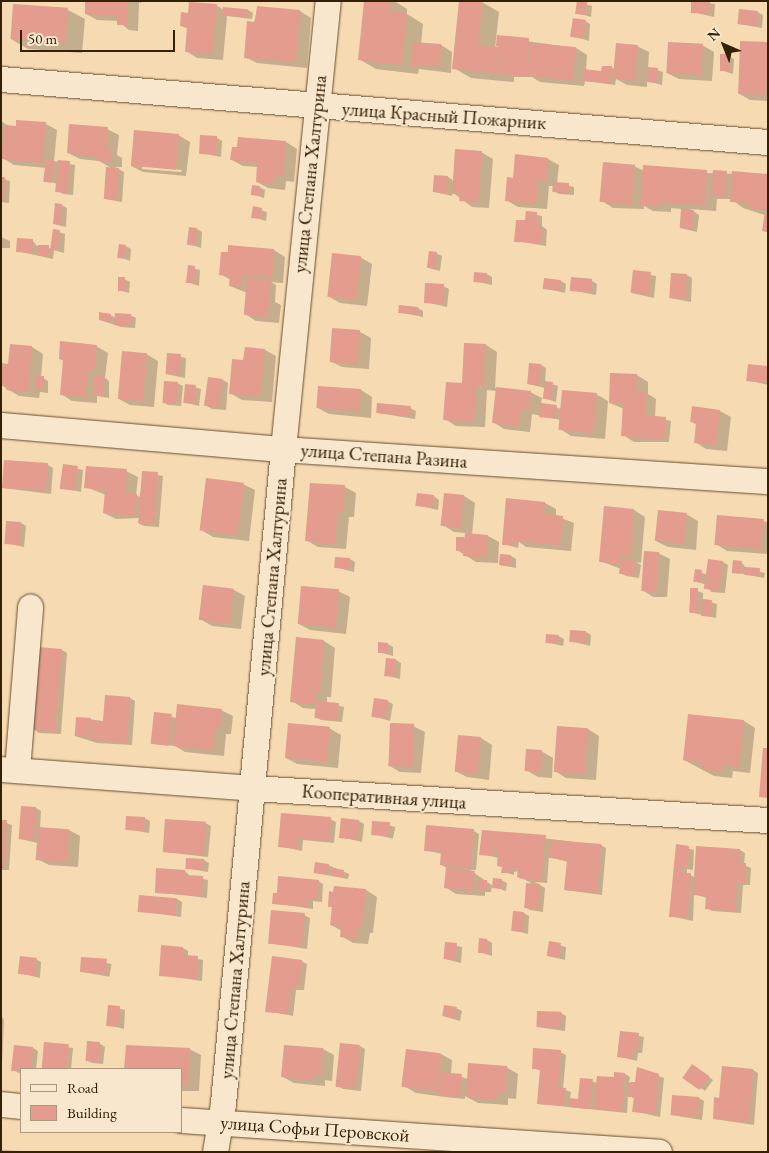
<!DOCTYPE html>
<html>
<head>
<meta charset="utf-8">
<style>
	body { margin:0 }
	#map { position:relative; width:769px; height:1153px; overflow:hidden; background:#f6dab2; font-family:"EB Garamond",serif }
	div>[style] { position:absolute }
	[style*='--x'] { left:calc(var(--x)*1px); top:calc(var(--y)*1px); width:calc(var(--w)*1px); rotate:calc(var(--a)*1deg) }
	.shadow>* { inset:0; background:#0003; transform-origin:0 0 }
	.building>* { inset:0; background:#e39c8d; transform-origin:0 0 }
	.roads { filter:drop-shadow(0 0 1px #644e30) drop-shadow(0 0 1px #644e30) }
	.minor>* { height:25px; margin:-12.5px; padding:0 12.5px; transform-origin:12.5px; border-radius:12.5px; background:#f9e7cd }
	span { translate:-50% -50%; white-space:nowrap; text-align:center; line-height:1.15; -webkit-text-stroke:4px #f9e7cd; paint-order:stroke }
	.street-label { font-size:19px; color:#342004 }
	.frame { position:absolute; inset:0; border:2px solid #342004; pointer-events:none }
	.legend { position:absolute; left:20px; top:1068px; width:162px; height:65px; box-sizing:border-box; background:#f9e7cd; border:1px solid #aa977d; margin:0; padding:6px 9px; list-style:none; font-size:15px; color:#342004 }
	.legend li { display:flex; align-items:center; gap:10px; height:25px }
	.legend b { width:25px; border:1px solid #aa977d }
	.north { position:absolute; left:699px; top:20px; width:50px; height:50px; -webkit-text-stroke:4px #f9e7cd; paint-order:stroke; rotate:316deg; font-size:14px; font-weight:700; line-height:20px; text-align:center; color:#342004 }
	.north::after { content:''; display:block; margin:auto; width:18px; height:22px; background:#342004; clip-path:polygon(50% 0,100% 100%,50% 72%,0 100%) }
	.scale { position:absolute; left:20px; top:30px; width:155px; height:22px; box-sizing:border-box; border:2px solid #342004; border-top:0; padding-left:6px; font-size:15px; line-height:18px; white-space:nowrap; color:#342004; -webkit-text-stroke:4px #f9e7cd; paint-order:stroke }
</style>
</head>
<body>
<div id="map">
	<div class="shadow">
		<div style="clip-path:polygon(86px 1px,147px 1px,139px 3px,138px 31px,129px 30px,118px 21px,97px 20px,86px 14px)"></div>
		<div style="clip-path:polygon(365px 1px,394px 1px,407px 9px,407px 14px,423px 24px,421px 44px,441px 45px,452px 52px,451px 73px,419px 69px,418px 74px,376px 69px,359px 59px)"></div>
		<div style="clip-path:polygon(692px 1px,715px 4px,714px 17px,692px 12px)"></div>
		<div style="clip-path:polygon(482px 2px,499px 12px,495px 48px,499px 48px,498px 37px,576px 48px,587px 55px,586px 71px,603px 72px,611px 67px,616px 70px,637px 46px,649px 52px,648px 68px,663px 72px,662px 85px,647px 81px,647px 87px,627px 85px,616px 79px,615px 85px,585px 81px,584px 86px,540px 82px,532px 77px,514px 77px,514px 82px,471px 78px,454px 68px)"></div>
		<div style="clip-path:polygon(578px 2px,592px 6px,591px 17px,577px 13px)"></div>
		<div style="clip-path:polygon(216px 5px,224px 10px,248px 10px,253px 13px,252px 19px,227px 16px,223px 60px,197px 58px,186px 51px,188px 29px,182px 26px,189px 14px)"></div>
		<div style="clip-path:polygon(258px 7px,300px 11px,311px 18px,307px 68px,257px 63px,245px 57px)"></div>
		<div style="clip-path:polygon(68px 10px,85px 19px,82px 53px,28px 49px,11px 39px)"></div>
		<div style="clip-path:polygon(757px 12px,763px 15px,762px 28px,739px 24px)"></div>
		<div style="clip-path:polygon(585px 21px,590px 24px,589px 41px,573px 36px)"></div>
		<div style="clip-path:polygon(768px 44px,768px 101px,750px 100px,738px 93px)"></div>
		<div style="clip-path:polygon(702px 45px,714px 52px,712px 81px,679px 79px,667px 73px)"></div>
		<div style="clip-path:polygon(729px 56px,734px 59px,733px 74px,720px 70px)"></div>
		<div style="clip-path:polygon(1px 121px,10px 127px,46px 124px,57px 130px,54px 161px,75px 165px,73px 195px,63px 194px,58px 191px,58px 184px,46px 181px,47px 168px,14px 165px,1px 157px)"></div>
		<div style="clip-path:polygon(107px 129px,119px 135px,117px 155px,122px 158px,122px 167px,115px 167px,124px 172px,122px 202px,105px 199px,111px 168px,99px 161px,80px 159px,68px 153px)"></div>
		<div style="clip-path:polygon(evenodd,178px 135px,190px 142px,186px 176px,143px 172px,131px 166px,178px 135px,142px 166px,182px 170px,181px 172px,142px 169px,142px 166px)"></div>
		<div style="clip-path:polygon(217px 138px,222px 141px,221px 157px,200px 153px)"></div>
		<div style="clip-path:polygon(286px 142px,297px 149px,294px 182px,286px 181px,285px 190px,268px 188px,257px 182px,258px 167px,243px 166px,232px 160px)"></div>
		<div style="clip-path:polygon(481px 152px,493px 159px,489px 208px,472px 207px,452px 192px,452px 196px,434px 192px,448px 177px,454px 181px)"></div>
		<div style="clip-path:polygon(548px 159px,559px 165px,557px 183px,574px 187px,574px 195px,559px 194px,554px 191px,554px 186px,549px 186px,547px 209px,518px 207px,506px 200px,514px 179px)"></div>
		<div style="clip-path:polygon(634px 166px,644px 171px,768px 175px,768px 233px,764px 231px,765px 215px,743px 208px,731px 199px,717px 199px,716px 211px,690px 209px,699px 215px,697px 232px,680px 228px,682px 209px,671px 208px,671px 212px,653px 211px,644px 206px,644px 209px,613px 208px,602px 201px)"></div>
		<div style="clip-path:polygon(1px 178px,10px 181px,9px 203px,1px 202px)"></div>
		<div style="clip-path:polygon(259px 187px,265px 190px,264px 198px,252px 194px)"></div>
		<div style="clip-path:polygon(62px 205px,67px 208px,66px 227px,54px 224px)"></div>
		<div style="clip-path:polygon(254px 208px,267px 212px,266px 221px,253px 217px)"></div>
		<div style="clip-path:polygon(527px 213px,542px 216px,542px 226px,547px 230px,546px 246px,516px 241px,527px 222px)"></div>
		<div style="clip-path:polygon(197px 229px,202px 232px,201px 248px,189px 244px)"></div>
		<div style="clip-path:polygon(54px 231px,65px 234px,64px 253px,54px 250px,53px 259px,17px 251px,32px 240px,37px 246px,53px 249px)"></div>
		<div style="clip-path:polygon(1px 237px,10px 241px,10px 248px,1px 248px)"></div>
		<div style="clip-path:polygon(126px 246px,131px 249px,130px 261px,119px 257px)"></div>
		<div style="clip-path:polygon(274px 250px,285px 257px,283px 283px,271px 282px,276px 285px,275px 302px,281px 305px,279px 323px,256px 321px,245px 314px,247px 293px,230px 286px,231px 280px,220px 274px)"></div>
		<div style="clip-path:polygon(436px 253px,442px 256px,440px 271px,429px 268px)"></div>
		<div style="clip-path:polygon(360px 257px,372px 264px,367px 306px,340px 303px,328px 296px)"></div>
		<div style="clip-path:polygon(189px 267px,200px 270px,199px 286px,187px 282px)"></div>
		<div style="clip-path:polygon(635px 272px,656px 276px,654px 298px,632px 293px)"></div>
		<div style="clip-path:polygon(487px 274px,492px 277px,492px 285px,474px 281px)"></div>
		<div style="clip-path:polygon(687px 275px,692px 278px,691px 302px,670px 298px)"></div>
		<div style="clip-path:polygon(124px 279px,130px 282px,129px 293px,118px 290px)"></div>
		<div style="clip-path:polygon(561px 281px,566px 284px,565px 293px,545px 288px)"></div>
		<div style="clip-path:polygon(592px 281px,597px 284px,596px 295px,571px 290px)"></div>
		<div style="clip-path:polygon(443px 286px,449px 289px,447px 307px,425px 302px)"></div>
		<div style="clip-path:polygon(418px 308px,423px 311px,423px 317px,400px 312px)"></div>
		<div style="clip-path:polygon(110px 315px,116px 318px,130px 315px,136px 318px,135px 328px,121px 327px,100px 320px)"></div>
		<div style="clip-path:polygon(333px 330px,360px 332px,371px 338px,369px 369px,342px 367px,330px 361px)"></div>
		<div style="clip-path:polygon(486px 345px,497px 352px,495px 388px,530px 392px,542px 398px,541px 404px,562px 409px,596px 394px,608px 401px,605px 439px,571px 436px,560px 429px,561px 420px,532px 414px,530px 432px,504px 429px,493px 422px,497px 391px,487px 390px,485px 427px,456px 426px,445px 419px)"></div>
		<div style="clip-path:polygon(96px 346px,108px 353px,105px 378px,109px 381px,109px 398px,97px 396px,97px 403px,72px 401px,61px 394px,64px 361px,60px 359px)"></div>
		<div style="clip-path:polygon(32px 347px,43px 354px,41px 377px,48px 381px,48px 393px,40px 392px,39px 398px,19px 396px,1px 385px,9px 365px)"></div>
		<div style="clip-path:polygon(265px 350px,276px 356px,272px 402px,242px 400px,230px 393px,245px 362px)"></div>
		<div style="clip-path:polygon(146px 354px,158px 361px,154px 407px,130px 405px,119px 399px)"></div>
		<div style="clip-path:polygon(168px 354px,186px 358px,185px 378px,166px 374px)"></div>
		<div style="clip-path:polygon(541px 365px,546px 368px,545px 382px,558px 386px,556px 402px,544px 398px,545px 388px,528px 384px)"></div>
		<div style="clip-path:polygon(768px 367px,768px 385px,747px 380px)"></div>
		<div style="clip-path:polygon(637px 375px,648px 382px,648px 394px,656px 399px,655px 417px,671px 421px,669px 442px,634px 442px,623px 435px,624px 409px,610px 403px)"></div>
		<div style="clip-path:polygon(223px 380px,228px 383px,226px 410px,212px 409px,207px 406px)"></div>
		<div style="clip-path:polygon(177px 383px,183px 386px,181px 406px,168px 405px,163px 402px)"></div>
		<div style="clip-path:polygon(186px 385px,201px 389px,199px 406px,184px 402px)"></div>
		<div style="clip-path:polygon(361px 390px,372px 397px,371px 418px,329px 414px,318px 408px)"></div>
		<div style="clip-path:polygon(410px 408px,416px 411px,415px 419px,378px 413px)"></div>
		<div style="clip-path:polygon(720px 411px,731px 417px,727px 451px,706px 449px,695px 442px,697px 425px,692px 422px)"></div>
		<div style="clip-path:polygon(48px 465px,53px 468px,51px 494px,3px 488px)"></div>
		<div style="clip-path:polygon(64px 466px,83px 470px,81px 492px,62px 488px)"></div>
		<div style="clip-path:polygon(126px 471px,138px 477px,136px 495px,140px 497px,143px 472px,163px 476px,159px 527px,144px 526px,138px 523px,139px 518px,116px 519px,104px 513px,106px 495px,86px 487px)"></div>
		<div style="clip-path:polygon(243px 484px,255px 490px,249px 541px,213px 537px,201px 530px)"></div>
		<div style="clip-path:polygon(345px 487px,356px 493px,354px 517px,349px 517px,346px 549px,318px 547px,306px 540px)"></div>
		<div style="clip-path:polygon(434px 496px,439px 500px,438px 510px,416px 505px)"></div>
		<div style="clip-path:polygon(464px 496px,475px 503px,472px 535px,488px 536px,499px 542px,498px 563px,476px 562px,457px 550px,464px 538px,466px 540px,467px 533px,454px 532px,443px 525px)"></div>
		<div style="clip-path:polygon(545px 503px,556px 509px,556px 516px,574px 523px,571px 551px,526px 547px,519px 542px,518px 548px,503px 544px)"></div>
		<div style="clip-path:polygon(605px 508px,634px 510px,645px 517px,641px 563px,636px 562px,641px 565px,639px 578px,626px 576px,621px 573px,621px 569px,600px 561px)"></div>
		<div style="clip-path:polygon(686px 514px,698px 521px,696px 550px,668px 547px,656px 541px)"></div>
		<div style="clip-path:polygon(718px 516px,768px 522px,768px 554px,727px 551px,716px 544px)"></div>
		<div style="clip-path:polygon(21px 523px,26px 526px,24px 547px,5px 543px)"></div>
		<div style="clip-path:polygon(658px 553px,670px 559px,667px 597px,653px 597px,642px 590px)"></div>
		<div style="clip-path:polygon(511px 556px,516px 559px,516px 568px,500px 565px)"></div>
		<div style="clip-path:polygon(350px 559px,355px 562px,354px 572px,335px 567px)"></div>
		<div style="clip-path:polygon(723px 562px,728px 565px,725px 593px,711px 592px,707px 585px,695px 581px,696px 571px,708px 575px)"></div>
		<div style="clip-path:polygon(742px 563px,747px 569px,765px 573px,764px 578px,733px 572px)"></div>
		<div style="clip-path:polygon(691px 589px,703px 593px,703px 600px,717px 604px,716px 618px,689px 612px)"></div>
		<div style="clip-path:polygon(234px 590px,245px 596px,241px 629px,212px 626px,200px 619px)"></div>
		<div style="clip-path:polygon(338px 591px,350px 597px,346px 634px,310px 630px,299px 624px)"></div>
		<div style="clip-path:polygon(586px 632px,591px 635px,590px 646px,570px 641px)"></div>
		<div style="clip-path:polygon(558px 636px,564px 639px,563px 646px,547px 642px)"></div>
		<div style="clip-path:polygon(324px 641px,335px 648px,331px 697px,327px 697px,327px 703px,344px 707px,342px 722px,321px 720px,316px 717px,317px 709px,303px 708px,292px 701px)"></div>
		<div style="clip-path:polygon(388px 644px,393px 647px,393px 656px,379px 652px)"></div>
		<div style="clip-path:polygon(62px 650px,67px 653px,61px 734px,39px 733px,34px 729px)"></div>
		<div style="clip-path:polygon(396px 660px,401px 663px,400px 679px,386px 675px)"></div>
		<div style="clip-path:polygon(130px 698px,135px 701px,132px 745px,97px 743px,75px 736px,90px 719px,104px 722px)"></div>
		<div style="clip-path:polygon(387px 701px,393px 704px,390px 721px,373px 716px)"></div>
		<div style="clip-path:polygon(221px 710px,233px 716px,231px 734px,226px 734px,224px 756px,185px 752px,175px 746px,152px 744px,155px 714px,177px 718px)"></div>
		<div style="clip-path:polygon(744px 721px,755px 728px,750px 773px,733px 771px,732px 778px,714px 776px,684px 760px)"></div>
		<div style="clip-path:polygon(413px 726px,425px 732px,421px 773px,400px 772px,388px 765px)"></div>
		<div style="clip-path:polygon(558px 727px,588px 729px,599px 736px,596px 780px,566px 778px,555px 771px)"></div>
		<div style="clip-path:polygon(329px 728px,341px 735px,338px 768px,297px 764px,286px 758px)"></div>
		<div style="clip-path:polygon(459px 736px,481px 738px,492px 745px,489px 780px,467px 777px,455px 771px)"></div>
		<div style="clip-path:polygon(541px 751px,553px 758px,552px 778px,538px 777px,526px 770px)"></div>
		<div style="clip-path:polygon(36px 808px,41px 811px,40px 828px,69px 830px,80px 836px,78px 867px,49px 865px,37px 859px,38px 843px,20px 839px)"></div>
		<div style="clip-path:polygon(144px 818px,150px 821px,149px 833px,126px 829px)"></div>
		<div style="clip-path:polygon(330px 819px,336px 822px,334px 843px,303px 840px,302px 851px,279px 846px)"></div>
		<div style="clip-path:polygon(1px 821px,12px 825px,9px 870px,1px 870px)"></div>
		<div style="clip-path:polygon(359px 821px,364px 824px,362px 842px,341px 837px)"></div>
		<div style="left:374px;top:822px;width:22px;height:12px;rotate:13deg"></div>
		<div style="clip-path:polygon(205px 823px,211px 826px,208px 857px,164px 852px)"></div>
		<div style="clip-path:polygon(474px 831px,479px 834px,476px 870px,470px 870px,493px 886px,501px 880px,507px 883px,506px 891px,492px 886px,491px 892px,485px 892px,485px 896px,456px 894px,445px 887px,447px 868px,441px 865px,442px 854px,425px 850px)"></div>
		<div style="clip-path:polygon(483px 831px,601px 845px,606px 848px,602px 895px,565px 890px,568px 862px,549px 857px,547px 883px,535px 882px,545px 888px,543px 912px,530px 910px,524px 907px,534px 885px,519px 876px,519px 871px,514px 872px,514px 875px,503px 872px,499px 858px,481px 854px)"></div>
		<div style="clip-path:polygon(677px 846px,694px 850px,693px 870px,687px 869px,687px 874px,695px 877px,740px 850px,745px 853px,744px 865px,751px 868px,750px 885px,743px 885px,741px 913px,712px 911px,707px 908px,707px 898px,694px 894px,693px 921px,670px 916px)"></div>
		<div style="clip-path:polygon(204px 860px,209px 863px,208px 872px,186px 868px)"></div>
		<div style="clip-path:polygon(328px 865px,349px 874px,348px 879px,315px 873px)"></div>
		<div style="clip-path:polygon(185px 871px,190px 876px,208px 880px,207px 898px,156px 892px)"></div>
		<div style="clip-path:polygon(318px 881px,323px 884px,322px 902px,313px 901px,313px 909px,273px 903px)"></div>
		<div style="clip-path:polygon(366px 890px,377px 897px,373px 933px,370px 933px,368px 944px,353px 943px,341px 936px,342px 931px,331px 925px,333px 908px,329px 906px)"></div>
		<div style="clip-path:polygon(177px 899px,182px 902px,181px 917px,139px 911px)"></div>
		<div style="clip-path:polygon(524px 913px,529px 916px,528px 934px,513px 930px)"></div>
		<div style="clip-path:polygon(304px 915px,310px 918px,307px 949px,269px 943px)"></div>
		<div style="clip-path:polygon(487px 940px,492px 943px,492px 956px,479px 952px)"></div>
		<div style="clip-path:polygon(550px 943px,566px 947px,565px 960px,548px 956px)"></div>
		<div style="clip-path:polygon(446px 944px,462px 947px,461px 963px,445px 959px)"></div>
		<div style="clip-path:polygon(183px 948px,188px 951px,188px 957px,203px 960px,202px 981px,160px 975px)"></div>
		<div style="clip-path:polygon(36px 959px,41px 962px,40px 978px,20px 973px)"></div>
		<div style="left:83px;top:959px;width:29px;height:13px;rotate:10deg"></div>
		<div style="clip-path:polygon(301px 961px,307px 964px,304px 990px,296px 990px,293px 1016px,267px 1011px)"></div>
		<div style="clip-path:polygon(109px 1006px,125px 1010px,124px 1029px,108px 1025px)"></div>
		<div style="clip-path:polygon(456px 1008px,462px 1011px,460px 1021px,443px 1016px)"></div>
		<div style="clip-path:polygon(561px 1013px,566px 1016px,565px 1031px,537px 1027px)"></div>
		<div style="clip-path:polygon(1px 1017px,4px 1019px,2px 1065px,1px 1065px)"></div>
		<div style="clip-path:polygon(621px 1032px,644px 1037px,642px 1053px,638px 1053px,637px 1061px,618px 1056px)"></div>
		<div style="clip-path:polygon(45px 1043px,73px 1048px,71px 1069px,42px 1069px)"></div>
		<div style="clip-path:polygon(99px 1043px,105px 1047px,103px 1064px,92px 1063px,86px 1060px)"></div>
		<div style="clip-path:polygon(127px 1046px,189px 1049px,201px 1055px,199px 1091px,181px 1091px,181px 1069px,126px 1069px)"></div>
		<div style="clip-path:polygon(360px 1046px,365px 1049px,361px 1091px,343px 1089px,338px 1086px)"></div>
		<div style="clip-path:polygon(33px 1048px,38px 1051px,36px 1069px,21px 1069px,21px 1074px,13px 1070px)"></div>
		<div style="clip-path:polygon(323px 1049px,334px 1055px,332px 1081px,325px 1080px,325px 1086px,294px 1083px,283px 1077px)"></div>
		<div style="clip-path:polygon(560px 1052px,566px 1055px,563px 1089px,571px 1092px,570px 1099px,579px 1100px,581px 1079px,598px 1083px,625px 1074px,630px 1077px,629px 1083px,636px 1083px,638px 1069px,664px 1078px,660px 1117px,633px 1111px,635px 1099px,628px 1095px,627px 1113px,539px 1104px,541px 1071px,533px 1068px)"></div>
		<div style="clip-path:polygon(441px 1054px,452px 1060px,451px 1074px,468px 1079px,506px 1067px,518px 1074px,516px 1099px,508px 1098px,508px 1105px,478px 1103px,465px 1096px,465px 1099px,445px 1097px,416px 1093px,404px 1086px)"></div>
		<div style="clip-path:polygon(698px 1069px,713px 1080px,705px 1091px,685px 1077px)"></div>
		<div style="clip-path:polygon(753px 1070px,758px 1073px,754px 1125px,714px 1119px,720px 1099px)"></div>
		<div style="clip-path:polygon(699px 1098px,704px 1101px,702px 1120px,671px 1115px)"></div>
		<div style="clip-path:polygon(1px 1150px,20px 1151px,21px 1152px,1px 1152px)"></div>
	</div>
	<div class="building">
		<div style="clip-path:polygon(85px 1px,128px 1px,127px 25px,117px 25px,117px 16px,85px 14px)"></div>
		<div style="clip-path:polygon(364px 1px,390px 1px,389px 11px,407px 13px,402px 65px,358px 60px)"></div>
		<div style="clip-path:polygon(459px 1px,482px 1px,478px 45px,500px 47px,496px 46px,497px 35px,529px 38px,527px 76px,498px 74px,499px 53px,497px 73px,452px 69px)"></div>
		<div style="clip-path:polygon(577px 1px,587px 1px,586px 15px,575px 14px)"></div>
		<div style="left:691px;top:1px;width:19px;height:12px"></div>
		<div style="clip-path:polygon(189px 2px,217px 4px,212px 54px,185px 52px,187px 27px,180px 26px,181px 12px,188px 13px)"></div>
		<div style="left:13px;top:4px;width:55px;height:35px;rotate:4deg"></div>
		<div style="clip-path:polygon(257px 6px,300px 10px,296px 62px,244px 58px,247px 21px,255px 22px)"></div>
		<div style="left:223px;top:7px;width:25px;height:8px;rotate:5deg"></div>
		<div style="left:739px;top:9px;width:19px;height:15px;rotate:6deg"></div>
		<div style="left:573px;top:18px;width:13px;height:19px;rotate:9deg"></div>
		<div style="left:740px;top:41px;width:28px;height:53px;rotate:2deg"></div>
		<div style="left:412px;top:42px;width:29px;height:23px;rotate:4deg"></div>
		<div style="left:668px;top:42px;width:35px;height:31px;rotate:3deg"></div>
		<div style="left:530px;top:43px;width:46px;height:33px;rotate:5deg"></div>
		<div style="left:616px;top:43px;width:22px;height:36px;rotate:5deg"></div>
		<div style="left:720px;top:54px;width:9px;height:17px"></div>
		<div style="clip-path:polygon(602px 66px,612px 66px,610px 83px,582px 81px,583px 69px,601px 71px)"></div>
		<div style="left:648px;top:67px;width:10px;height:15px;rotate:6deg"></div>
		<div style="clip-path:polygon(16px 120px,46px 122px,42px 163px,1px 159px,4px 125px,16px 126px)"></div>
		<div style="clip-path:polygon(69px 124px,108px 127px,106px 150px,111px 150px,111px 162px,95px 160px,96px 156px,67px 153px)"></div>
		<div style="left:134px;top:130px;width:45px;height:36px;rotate:5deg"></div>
		<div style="left:200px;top:135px;width:17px;height:19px;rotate:3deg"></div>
		<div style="clip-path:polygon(238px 137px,286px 141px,283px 176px,275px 175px,274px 184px,256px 182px,257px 163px,230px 160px,232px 147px,237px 147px)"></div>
		<div style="clip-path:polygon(455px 149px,482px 151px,478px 202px,459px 201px,460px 194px,452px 194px)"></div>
		<div style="clip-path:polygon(515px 154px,548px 158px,546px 181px,538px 180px,536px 204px,505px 201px,507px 177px,513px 178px)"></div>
		<div style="left:46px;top:159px;width:8px;height:23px;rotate:7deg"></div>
		<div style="left:58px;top:160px;width:12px;height:32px;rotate:5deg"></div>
		<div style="left:603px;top:162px;width:32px;height:40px;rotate:5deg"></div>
		<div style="clip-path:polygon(643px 165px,707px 170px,705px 205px,660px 202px,660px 206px,640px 205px)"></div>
		<div style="left:106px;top:167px;width:13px;height:32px;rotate:4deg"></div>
		<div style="left:713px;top:170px;width:14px;height:26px;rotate:4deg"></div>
		<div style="clip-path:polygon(732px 171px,768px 174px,768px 210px,750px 209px,750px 203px,730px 202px)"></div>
		<div style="left:434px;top:175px;width:14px;height:17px;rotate:4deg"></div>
		<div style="clip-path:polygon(1px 177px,5px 177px,4px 200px,1px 200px)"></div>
		<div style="left:553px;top:182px;width:16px;height:10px;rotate:4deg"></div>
		<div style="left:252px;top:185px;width:8px;height:10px;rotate:7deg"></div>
		<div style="clip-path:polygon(55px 203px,62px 204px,61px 225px,53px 224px)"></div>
		<div style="clip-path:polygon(253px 206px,262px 208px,261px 219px,251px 218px)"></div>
		<div style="left:681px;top:209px;width:13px;height:19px;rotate:4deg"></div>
		<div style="clip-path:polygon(526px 211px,537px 212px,537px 225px,542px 225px,541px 243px,514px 242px,516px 220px,525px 220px)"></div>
		<div style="clip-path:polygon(765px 212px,768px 212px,768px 232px,762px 231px)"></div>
		<div style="left:189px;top:227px;width:8px;height:18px;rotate:7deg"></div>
		<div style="left:53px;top:229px;width:7px;height:21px;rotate:8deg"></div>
		<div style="left:17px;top:238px;width:16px;height:14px;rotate:4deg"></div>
		<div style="left:119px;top:244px;width:7px;height:14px;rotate:8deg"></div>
		<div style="left:38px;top:245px;width:11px;height:11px"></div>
		<div style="clip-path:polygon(228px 245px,274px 249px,272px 277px,242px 275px,240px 287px,229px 286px,230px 276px,219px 275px,221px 252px,228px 252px)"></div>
		<div style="left:429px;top:251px;width:8px;height:17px;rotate:7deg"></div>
		<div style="left:332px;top:253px;width:29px;height:44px;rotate:6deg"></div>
		<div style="clip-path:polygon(188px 265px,195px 266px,194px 283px,186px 283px)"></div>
		<div style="left:633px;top:270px;width:18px;height:23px;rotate:6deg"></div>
		<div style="left:474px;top:272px;width:13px;height:10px;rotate:4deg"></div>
		<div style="left:671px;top:273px;width:16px;height:25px;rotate:4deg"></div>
		<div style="left:118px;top:277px;width:7px;height:14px"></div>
		<div style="left:571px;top:277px;width:21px;height:14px;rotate:5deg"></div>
		<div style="left:247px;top:278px;width:24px;height:37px;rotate:5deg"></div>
		<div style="left:544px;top:278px;width:17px;height:11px;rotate:7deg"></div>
		<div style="left:425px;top:283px;width:19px;height:20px;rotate:3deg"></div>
		<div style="left:399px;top:305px;width:19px;height:8px;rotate:6deg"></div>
		<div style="clip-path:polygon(99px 312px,111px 314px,110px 322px,99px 320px)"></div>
		<div style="left:115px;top:313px;width:16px;height:12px;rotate:4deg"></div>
		<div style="left:332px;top:328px;width:28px;height:34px;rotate:4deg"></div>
		<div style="clip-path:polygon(60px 341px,97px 345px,94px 371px,88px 370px,85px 397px,60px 395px,63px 360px,59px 359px)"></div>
		<div style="clip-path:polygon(464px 343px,486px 344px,483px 385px,476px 385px,474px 422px,443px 420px,446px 382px,462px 383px)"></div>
		<div style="clip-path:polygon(10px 344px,32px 346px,28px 392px,6px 390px,7px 386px,1px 385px,1px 363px,8px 364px)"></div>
		<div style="clip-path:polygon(245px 347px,265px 349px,260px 397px,229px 394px,232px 359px,243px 360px)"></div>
		<div style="left:122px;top:351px;width:25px;height:48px;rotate:5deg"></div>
		<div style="left:167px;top:353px;width:14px;height:21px;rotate:4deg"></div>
		<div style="left:529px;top:363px;width:12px;height:21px;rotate:5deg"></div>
		<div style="left:748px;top:364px;width:20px;height:17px;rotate:6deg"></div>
		<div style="clip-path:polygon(610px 373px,637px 374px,636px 391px,645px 391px,645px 415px,666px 417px,664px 440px,621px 436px,623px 404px,609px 403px)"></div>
		<div style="left:35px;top:376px;width:9px;height:14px"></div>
		<div style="left:94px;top:376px;width:10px;height:19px"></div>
		<div style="left:208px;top:377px;width:15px;height:29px;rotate:8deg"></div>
		<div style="left:164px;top:381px;width:14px;height:22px;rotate:4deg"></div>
		<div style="left:545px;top:381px;width:8px;height:18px;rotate:7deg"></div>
		<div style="left:185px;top:384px;width:11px;height:19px;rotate:5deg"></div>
		<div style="left:318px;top:386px;width:43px;height:22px;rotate:4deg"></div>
		<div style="clip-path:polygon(496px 387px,531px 391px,529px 409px,521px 408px,519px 426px,492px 423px)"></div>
		<div style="left:562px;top:390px;width:35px;height:40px;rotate:5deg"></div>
		<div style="left:377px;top:403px;width:34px;height:10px;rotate:5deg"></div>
		<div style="left:541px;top:403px;width:16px;height:14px;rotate:7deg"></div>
		<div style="clip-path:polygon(692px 406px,720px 410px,716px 445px,694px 443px,696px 423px,690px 422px)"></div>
		<div style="left:4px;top:460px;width:44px;height:28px;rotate:4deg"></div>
		<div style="left:63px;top:464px;width:15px;height:25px;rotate:8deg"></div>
		<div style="clip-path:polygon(86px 466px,127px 469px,125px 493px,137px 494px,135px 516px,103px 513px,105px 490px,84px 488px)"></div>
		<div style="left:142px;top:471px;width:16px;height:52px;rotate:4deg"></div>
		<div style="left:206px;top:478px;width:38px;height:53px;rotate:7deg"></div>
		<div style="clip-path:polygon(310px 483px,345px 485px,343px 511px,338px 511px,335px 544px,305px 541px)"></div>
		<div style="left:417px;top:493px;width:17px;height:13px;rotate:7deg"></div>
		<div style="left:444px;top:493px;width:20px;height:33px;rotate:6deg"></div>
		<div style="clip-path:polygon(506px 498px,545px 502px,544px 514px,563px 516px,560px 545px,514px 541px,513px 545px,502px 545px)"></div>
		<div style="clip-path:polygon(604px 506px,634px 509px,630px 557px,620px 556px,620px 564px,599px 562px)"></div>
		<div style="left:658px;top:510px;width:29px;height:31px;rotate:6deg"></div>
		<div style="left:717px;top:515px;width:47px;height:30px;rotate:5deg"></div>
		<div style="left:6px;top:521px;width:15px;height:23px;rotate:4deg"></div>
		<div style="left:465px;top:533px;width:23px;height:23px;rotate:5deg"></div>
		<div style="left:456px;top:537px;width:8px;height:14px"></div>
		<div style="left:644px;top:551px;width:15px;height:40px;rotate:4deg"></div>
		<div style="left:500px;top:554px;width:11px;height:11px;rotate:5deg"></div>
		<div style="left:335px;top:557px;width:15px;height:11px;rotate:4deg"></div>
		<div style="left:621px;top:559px;width:15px;height:15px;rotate:8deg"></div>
		<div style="left:708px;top:559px;width:15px;height:30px;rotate:8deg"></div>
		<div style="left:733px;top:560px;width:9px;height:13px;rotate:6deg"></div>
		<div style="left:745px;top:567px;width:15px;height:8px;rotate:4deg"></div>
		<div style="left:695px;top:569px;width:7px;height:13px;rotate:8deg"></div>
		<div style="left:203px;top:585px;width:31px;height:35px;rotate:7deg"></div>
		<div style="left:301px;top:586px;width:38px;height:38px;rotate:5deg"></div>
		<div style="left:690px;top:588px;width:8px;height:25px"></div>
		<div style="left:703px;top:599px;width:9px;height:17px;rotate:6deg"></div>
		<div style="left:570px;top:630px;width:16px;height:12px;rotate:4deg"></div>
		<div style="left:546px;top:634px;width:13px;height:9px;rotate:4deg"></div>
		<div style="clip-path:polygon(296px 637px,324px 640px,320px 691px,316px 691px,315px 704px,290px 702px)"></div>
		<div style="clip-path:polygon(378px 642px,388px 643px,387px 653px,378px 653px)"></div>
		<div style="left:38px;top:647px;width:24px;height:83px;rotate:5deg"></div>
		<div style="left:386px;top:658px;width:10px;height:18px;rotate:6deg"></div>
		<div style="clip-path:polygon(105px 695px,130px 697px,127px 743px,91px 740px,92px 720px,103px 721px)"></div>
		<div style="left:374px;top:698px;width:14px;height:19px;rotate:8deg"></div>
		<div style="left:316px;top:701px;width:23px;height:17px;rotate:5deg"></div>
		<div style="clip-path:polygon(177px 704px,222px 709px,220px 728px,215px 728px,213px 750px,173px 746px)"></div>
		<div style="left:154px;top:712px;width:18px;height:32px;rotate:6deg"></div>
		<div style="clip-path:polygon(688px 714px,744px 720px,739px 767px,722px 765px,721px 772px,702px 770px,702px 763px,683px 760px)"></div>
		<div style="left:76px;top:717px;width:15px;height:19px;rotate:4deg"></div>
		<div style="left:288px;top:723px;width:42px;height:35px;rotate:5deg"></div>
		<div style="left:390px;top:723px;width:24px;height:43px;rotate:2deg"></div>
		<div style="left:557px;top:726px;width:31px;height:46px;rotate:4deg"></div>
		<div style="left:458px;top:735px;width:23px;height:37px;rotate:5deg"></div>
		<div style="clip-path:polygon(763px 748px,768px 748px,768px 798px,759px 797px)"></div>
		<div style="left:526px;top:749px;width:16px;height:22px;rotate:4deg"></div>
		<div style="left:21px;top:806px;width:15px;height:33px;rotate:4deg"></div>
		<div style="clip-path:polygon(281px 813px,331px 817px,329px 841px,298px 838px,297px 849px,278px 847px)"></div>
		<div style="left:126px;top:816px;width:19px;height:14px;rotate:3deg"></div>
		<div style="left:341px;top:818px;width:18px;height:20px;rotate:6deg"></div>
		<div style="left:165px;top:819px;width:41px;height:33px;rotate:4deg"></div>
		<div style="clip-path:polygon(1px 820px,7px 820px,4px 868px,1px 868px)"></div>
		<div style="left:372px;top:821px;width:18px;height:14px;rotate:3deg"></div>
		<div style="clip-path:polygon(426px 825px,474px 829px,471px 868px,440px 865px,441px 852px,424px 851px)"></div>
		<div style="left:38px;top:827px;width:31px;height:33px;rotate:4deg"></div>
		<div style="clip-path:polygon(482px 830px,546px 835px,541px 881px,522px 879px,517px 877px,518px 868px,509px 869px,508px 873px,501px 873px,502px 867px,497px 866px,498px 851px,494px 850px,493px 856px,479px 855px)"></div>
		<div style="clip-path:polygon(551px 840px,601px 844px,597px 893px,564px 890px,567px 860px,549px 858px)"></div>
		<div style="clip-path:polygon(676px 844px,689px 846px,688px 867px,682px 867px,682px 873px,691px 873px,687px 918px,669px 917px)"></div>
		<div style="clip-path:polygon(696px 846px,740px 849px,739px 863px,746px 863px,745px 883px,737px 882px,735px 911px,705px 909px,706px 896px,693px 895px)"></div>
		<div style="left:186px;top:858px;width:18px;height:11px;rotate:3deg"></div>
		<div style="left:315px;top:862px;width:14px;height:11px;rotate:8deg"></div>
		<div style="clip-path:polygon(156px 868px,185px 870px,185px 875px,203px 876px,202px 896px,155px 893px)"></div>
		<div style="clip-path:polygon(332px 868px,344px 870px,343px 877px,332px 876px)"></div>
		<div style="left:446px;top:868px;width:29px;height:20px;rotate:6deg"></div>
		<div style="clip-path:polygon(278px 876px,319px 880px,317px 900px,308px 899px,308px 907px,272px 904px,273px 893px,277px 893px)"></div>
		<div style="left:493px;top:878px;width:9px;height:10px;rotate:6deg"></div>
		<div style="clip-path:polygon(478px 880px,487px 880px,486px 890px,478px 889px)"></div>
		<div style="left:526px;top:883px;width:14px;height:25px;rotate:4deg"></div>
		<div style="clip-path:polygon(334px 886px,366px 889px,362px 927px,358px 927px,357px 939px,340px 937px,341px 927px,330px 925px,332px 907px,328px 907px,329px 891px,333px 892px)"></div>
		<div style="left:139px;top:895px;width:38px;height:17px;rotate:5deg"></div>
		<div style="left:271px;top:910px;width:34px;height:34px;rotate:5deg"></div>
		<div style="left:513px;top:911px;width:11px;height:20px;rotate:5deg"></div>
		<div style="clip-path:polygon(479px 938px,487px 939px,487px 953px,478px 953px)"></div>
		<div style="left:549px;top:941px;width:12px;height:15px;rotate:9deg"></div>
		<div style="left:445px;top:942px;width:12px;height:17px;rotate:5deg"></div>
		<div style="clip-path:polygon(161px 945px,183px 947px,183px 955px,198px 956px,197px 979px,159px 976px)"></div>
		<div style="left:20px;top:956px;width:17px;height:18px;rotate:7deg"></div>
		<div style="clip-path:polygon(272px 956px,302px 960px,299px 988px,291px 987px,288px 1014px,265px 1012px)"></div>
		<div style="left:81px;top:957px;width:26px;height:15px;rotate:4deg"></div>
		<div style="left:108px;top:1005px;width:12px;height:21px;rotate:5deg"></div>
		<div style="left:444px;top:1005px;width:13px;height:11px;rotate:9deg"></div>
		<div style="left:537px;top:1011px;width:24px;height:16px;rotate:2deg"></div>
		<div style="clip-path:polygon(620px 1031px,639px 1033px,637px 1051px,632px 1050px,632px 1059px,617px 1057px)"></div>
		<div style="left:87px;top:1041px;width:13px;height:20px;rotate:4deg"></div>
		<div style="left:44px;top:1042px;width:25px;height:27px;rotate:5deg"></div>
		<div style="left:340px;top:1043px;width:20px;height:44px;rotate:6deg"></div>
		<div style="clip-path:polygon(14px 1045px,33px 1047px,31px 1069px,11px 1071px)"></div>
		<div style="clip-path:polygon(126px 1045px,190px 1048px,188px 1086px,181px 1085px,181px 1069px,124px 1069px)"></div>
		<div style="clip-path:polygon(284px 1045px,323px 1048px,321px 1075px,314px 1074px,313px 1080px,281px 1077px)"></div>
		<div style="clip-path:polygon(533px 1048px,561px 1050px,558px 1087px,566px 1088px,564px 1106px,537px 1104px,540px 1069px,532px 1069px)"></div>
		<div style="left:406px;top:1049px;width:35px;height:38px;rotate:7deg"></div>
		<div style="clip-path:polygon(468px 1063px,507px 1066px,505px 1093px,497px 1092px,497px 1100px,466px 1097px)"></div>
		<div style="left:692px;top:1064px;width:21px;height:17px;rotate:35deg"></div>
		<div style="clip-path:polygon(722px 1066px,753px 1069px,749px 1122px,713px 1119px,714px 1097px,719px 1098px)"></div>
		<div style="clip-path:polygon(637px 1067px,659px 1074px,655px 1114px,632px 1112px,634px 1097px,628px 1097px,630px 1082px,635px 1082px)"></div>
		<div style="left:440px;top:1072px;width:22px;height:23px;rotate:5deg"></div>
		<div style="clip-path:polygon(614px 1072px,625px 1073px,622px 1111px,594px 1109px,597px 1076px,614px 1077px)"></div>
		<div style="clip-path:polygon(580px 1078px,593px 1079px,590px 1109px,569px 1107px,570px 1098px,578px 1099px)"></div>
		<div style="left:672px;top:1095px;width:27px;height:20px;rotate:4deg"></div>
	</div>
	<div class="roads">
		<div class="minor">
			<div style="--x:1;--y:79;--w:770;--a:4.7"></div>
			<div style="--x:1;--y:425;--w:283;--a:4.9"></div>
			<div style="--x:283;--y:449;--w:486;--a:3.8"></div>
			<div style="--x:1;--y:769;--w:253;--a:4.3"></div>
			<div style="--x:253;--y:788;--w:516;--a:3.56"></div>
			<div style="--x:17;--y:770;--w:164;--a:-85.4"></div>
			<div style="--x:1;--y:1104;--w:20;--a:6"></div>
			<div style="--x:181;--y:1120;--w:479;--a:3.8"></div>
			<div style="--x:215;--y:1152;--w:50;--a:-80.7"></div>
			<div style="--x:223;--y:1103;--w:657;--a:-84.76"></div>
			<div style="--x:283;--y:449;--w:450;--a:-84.3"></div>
		</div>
	</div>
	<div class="street-label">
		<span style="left:444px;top:116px;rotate:4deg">улица Красный Пожарник</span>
		<span style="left:310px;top:174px;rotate:-84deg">улица Степана Халтурина</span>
		<span style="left:384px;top:456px;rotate:4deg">улица Степана Разина</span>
		<span style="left:272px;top:577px;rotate:-85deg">улица Степана Халтурина</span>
		<span style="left:384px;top:797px;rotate:4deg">Кооперативная улица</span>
		<span style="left:235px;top:980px;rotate:-85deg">улица Степана Халтурина</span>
		<span style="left:315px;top:1129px;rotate:4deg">улица Софьи Перовской</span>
	</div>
	<div class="frame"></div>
	<ul class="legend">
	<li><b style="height:6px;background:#f9e7cd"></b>Road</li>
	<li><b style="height:14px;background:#e39c8d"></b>Building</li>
	</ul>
	<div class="north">N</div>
	<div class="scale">50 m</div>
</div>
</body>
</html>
